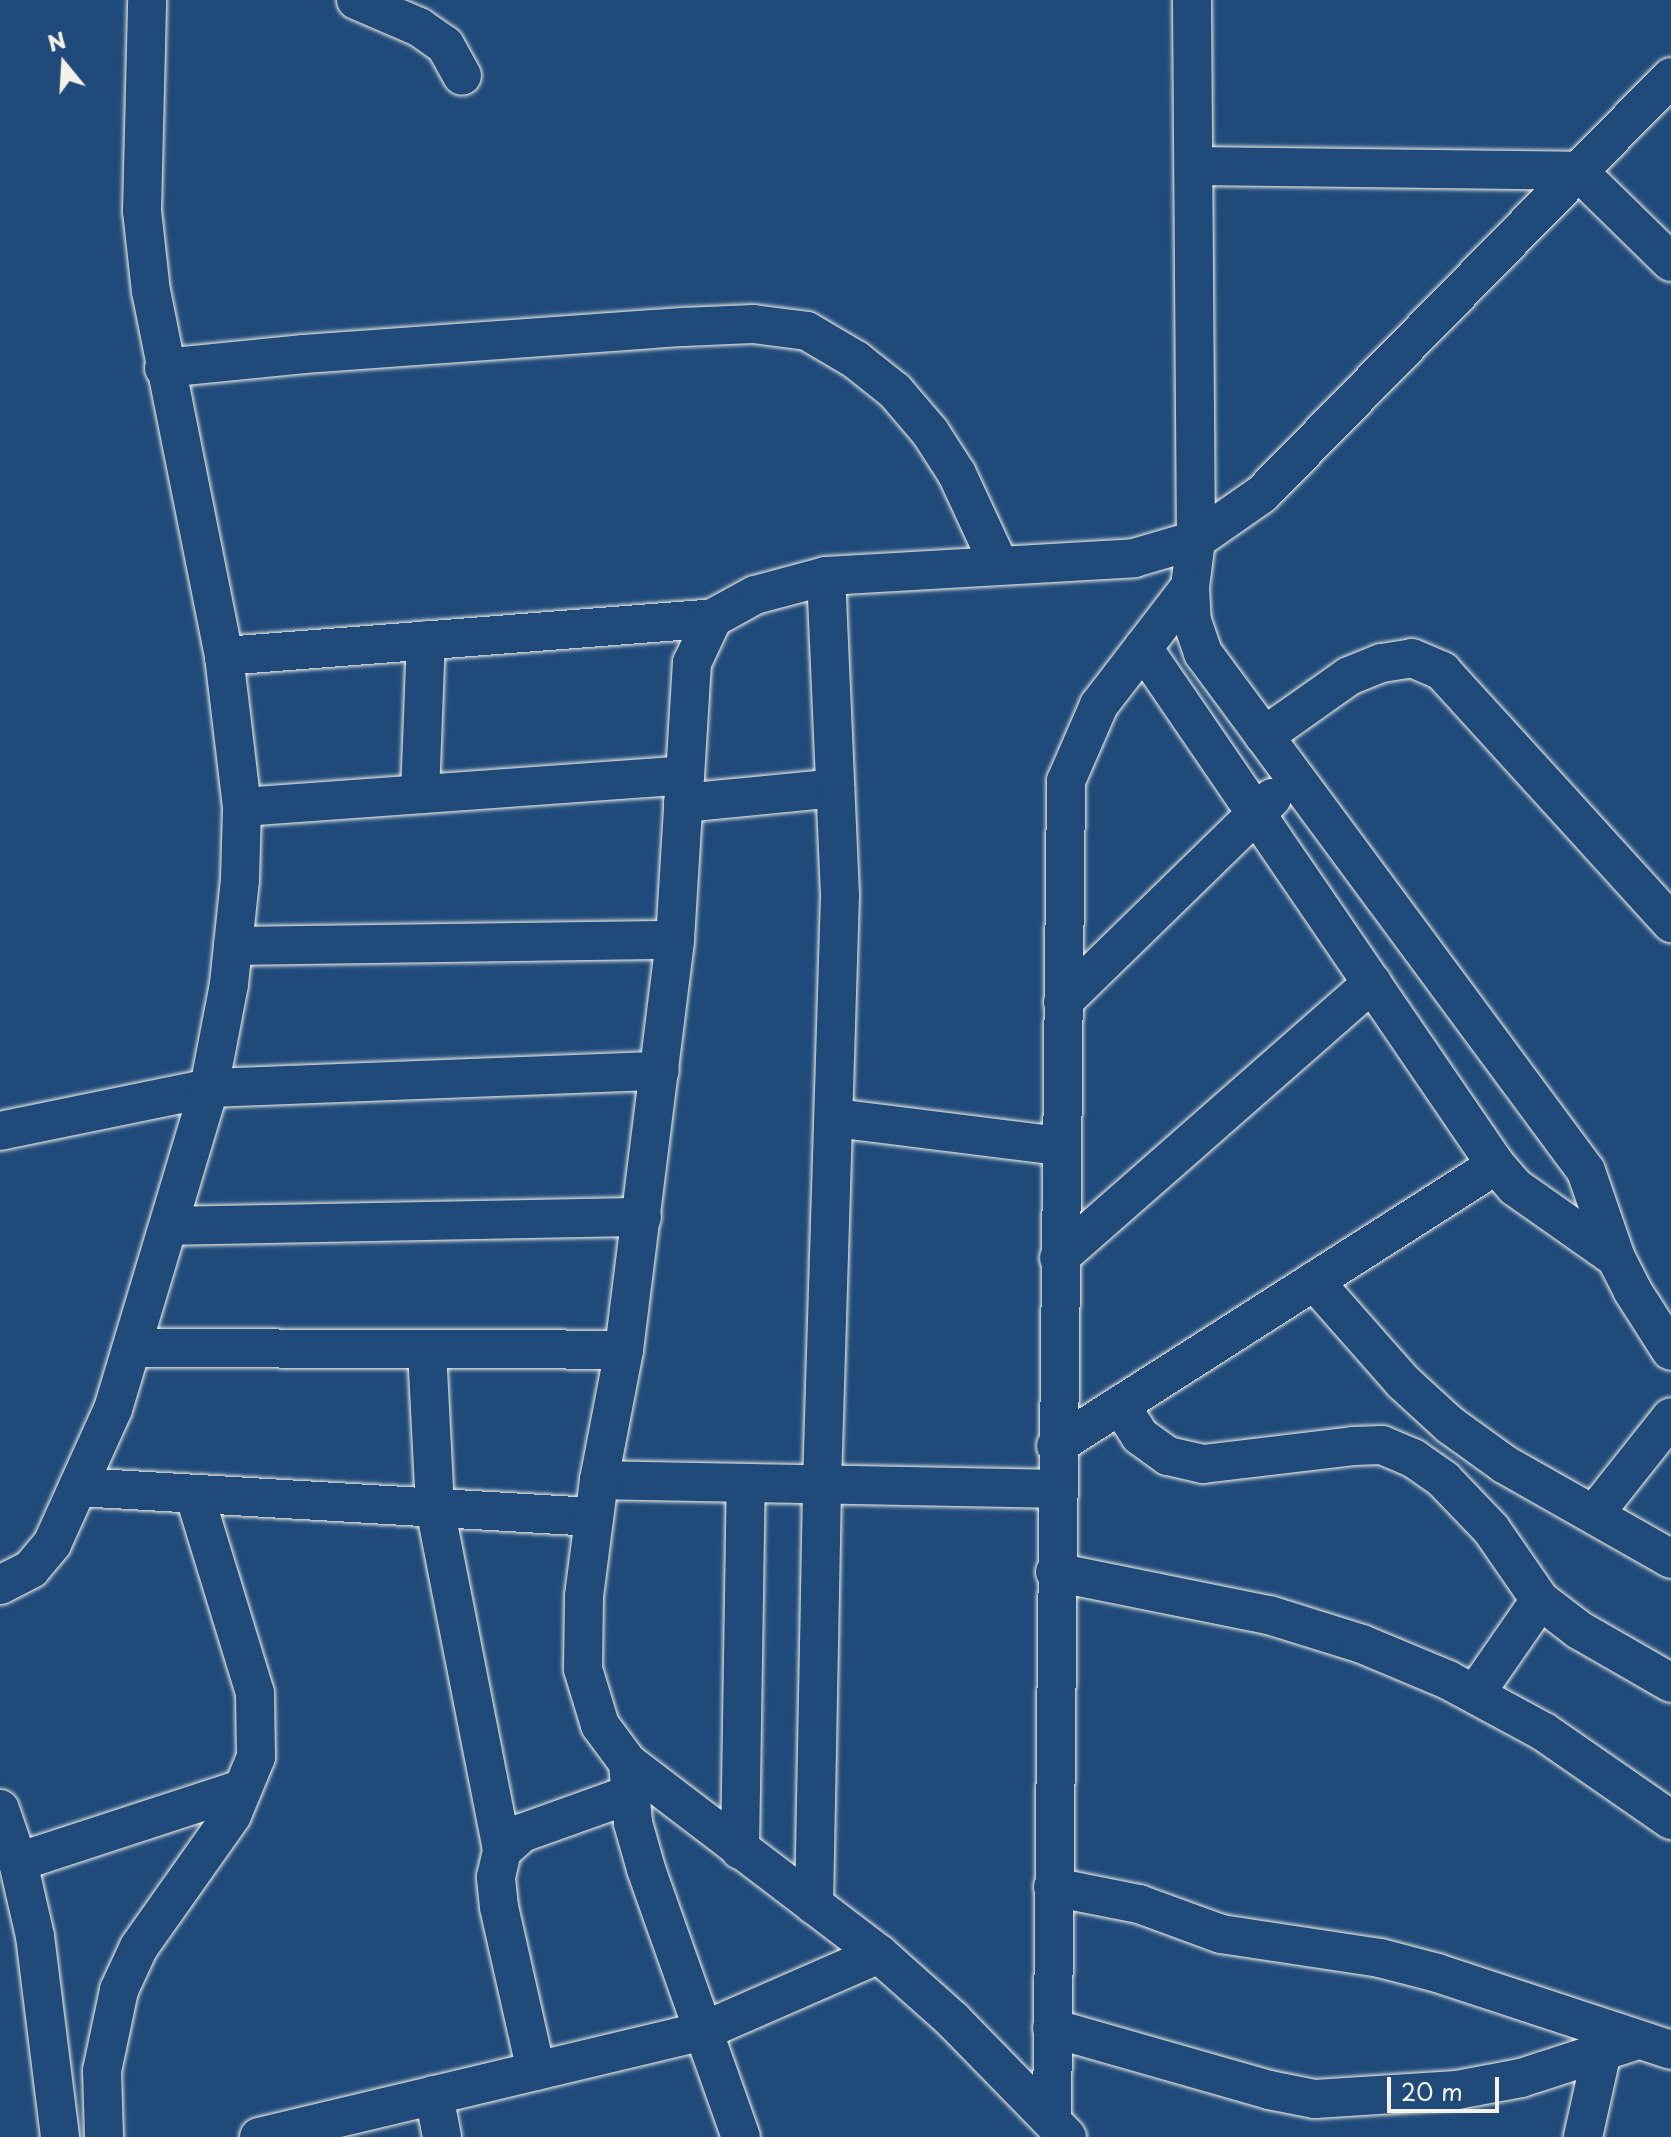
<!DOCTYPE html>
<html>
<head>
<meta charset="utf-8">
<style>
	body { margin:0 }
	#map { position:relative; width:1671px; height:2137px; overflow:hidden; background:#1f4a7a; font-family:"Playpen Sans",sans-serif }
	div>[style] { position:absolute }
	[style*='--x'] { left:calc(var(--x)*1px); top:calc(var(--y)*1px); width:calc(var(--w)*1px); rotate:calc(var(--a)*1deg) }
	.roads { filter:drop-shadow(0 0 2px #f4f1e8) drop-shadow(0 0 2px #f4f1e8) }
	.minor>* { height:38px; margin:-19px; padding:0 19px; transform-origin:19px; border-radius:19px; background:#1f4a7a }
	span { translate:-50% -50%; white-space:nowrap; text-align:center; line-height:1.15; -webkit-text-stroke:7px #1f4a7a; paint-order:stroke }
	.north { position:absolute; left:24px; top:24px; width:80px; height:80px; -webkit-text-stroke:6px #1f4a7a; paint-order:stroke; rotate:342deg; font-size:22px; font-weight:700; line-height:32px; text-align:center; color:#f4f1e8 }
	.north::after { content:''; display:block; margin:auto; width:28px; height:36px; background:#f4f1e8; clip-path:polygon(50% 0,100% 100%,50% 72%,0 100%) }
	.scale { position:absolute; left:1387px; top:2077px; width:112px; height:36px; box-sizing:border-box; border:4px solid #f4f1e8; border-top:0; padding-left:10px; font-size:24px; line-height:28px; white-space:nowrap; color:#f4f1e8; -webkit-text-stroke:6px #1f4a7a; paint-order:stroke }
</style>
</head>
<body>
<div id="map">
	<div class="roads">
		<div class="minor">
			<div style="--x:356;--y:0;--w:69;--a:23.2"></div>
			<div style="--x:419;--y:27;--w:32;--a:35"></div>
			<div style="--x:445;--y:45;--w:35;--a:61"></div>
			<div style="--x:1192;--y:0;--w:540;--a:89.58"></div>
			<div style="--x:1196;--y:540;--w:47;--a:97.3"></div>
			<div style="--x:1190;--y:587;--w:34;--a:87"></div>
			<div style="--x:1192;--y:621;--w:34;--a:71"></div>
			<div style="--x:1203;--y:653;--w:644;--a:53.52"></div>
			<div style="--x:1586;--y:1171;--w:92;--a:71"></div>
			<div style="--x:1616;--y:1258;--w:36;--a:63"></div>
			<div style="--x:1632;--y:1290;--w:72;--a:57.4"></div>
			<div style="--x:1194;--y:166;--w:384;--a:0.7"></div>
			<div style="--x:1578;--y:171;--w:130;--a:44.4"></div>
			<div style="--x:164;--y:368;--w:141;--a:-5.7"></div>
			<div style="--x:304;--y:354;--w:380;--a:-4.1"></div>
			<div style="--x:683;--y:327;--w:70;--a:-2.5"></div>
			<div style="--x:753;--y:324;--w:54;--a:7.4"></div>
			<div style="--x:807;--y:331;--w:57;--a:30.6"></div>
			<div style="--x:856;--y:360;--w:50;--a:38.5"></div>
			<div style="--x:895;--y:391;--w:54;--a:49.5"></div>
			<div style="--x:930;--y:432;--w:50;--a:57.3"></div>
			<div style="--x:957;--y:474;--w:100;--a:65.2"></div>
			<div style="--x:1143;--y:648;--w:626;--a:55.68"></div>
			<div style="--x:1496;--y:1165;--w:29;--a:49"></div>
			<div style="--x:1515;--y:1187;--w:123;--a:35.1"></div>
			<div style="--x:224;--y:656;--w:490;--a:-4.4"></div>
			<div style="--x:1264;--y:736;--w:104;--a:-35.2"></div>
			<div style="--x:1349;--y:676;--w:35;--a:-22"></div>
			<div style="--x:1382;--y:663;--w:30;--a:-9"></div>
			<div style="--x:1412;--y:658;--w:33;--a:23"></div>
			<div style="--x:1442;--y:671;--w:341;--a:47.7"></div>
			<div style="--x:420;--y:794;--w:154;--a:-87.8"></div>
			<div style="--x:683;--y:803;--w:153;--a:-5.6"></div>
			<div style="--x:242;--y:807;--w:444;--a:-4.1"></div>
			<div style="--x:233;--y:946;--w:442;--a:-0.8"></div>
			<div style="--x:1063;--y:1002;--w:292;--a:-44.3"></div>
			<div style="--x:835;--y:1118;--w:228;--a:7.1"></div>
			<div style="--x:0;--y:1131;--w:213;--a:-11.6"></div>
			<div style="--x:209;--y:1088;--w:451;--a:-2.2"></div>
			<div style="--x:170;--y:1226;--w:472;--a:-1.1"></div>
			<div style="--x:1059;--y:1258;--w:417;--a:-41.3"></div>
			<div style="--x:1314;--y:1281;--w:135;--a:48.6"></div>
			<div style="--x:1403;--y:1382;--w:64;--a:42.5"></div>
			<div style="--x:1450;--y:1425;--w:67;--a:35.8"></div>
			<div style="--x:1504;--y:1464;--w:192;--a:29.6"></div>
			<div style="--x:132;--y:1348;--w:492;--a:0.2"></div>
			<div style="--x:427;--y:1350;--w:158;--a:87.1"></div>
			<div style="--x:435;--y:1508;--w:349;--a:78.9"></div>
			<div style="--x:1120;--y:1405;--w:37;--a:57"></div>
			<div style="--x:1140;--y:1436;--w:34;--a:36"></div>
			<div style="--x:1168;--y:1456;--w:36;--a:13"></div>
			<div style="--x:1203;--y:1464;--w:151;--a:-6.8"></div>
			<div style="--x:1353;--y:1446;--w:29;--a:-2"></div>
			<div style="--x:1382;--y:1445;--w:34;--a:23"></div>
			<div style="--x:1413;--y:1458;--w:38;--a:35"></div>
			<div style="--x:1444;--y:1480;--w:68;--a:46.2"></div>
			<div style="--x:1491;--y:1529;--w:86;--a:55.4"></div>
			<div style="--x:1540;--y:1600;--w:49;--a:37.6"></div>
			<div style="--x:1579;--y:1630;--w:106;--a:29.9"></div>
			<div style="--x:1056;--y:1446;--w:522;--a:-32.56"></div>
			<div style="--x:599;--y:1480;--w:457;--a:1.1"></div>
			<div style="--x:78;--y:1487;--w:517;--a:3.33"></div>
			<div style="--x:1595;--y:1513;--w:122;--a:-51.6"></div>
			<div style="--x:1055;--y:1572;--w:218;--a:11.4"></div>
			<div style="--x:1269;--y:1615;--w:97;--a:17.3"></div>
			<div style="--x:1362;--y:1644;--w:93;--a:22.7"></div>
			<div style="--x:1448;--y:1680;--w:109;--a:28.4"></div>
			<div style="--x:1544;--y:1732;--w:155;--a:34.7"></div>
			<div style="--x:0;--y:1585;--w:35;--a:-27"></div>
			<div style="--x:31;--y:1569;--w:33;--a:-50"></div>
			<div style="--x:52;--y:1544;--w:148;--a:-65.7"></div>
			<div style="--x:113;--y:1409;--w:335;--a:-73.3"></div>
			<div style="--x:209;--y:1088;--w:106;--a:-79.1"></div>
			<div style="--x:229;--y:984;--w:105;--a:-84"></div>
			<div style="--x:240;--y:880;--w:73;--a:-88.4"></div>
			<div style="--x:242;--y:807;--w:152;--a:-96.8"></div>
			<div style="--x:224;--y:656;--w:371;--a:-101.3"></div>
			<div style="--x:151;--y:292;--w:81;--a:-96.3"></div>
			<div style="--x:142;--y:211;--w:211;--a:-88.6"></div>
			<div style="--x:1475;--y:1694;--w:114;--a:-55.3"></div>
			<div style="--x:628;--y:1763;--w:60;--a:85.2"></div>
			<div style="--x:633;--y:1823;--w:48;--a:74.2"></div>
			<div style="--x:646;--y:1869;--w:284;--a:70.5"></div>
			<div style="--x:0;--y:1809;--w:56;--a:71.2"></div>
			<div style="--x:18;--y:1862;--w:76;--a:77.1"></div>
			<div style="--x:35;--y:1936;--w:203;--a:82.9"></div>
			<div style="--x:740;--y:1850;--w:367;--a:-89.1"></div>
			<div style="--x:18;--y:1862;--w:236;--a:-18.1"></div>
			<div style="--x:1053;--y:1887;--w:88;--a:11.2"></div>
			<div style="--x:1139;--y:1904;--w:87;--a:20.1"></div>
			<div style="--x:1221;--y:1934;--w:161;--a:8.6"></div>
			<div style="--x:1380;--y:1958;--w:59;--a:14.7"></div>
			<div style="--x:1437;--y:1973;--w:246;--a:18.2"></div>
			<div style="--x:814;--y:1905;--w:421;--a:-88.9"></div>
			<div style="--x:822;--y:1484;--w:589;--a:-88.25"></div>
			<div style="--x:840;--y:895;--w:319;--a:-92.5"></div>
			<div style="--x:1052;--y:2028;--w:226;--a:15.9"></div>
			<div style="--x:1269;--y:2090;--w:47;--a:11.1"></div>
			<div style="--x:1315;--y:2099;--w:142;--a:-3.6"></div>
			<div style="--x:1457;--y:2090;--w:65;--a:-10.6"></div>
			<div style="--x:1521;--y:2078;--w:123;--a:-18"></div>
			<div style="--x:536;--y:2071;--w:168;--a:-102.7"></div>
			<div style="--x:499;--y:1907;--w:30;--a:-96"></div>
			<div style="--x:496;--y:1877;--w:27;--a:-77"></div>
			<div style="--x:502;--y:1851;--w:27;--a:-42"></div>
			<div style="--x:522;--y:1833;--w:116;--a:-19.7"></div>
			<div style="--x:434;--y:2095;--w:43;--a:79.2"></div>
			<div style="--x:1052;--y:2120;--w:1339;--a:-89.4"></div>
			<div style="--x:1066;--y:781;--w:83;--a:-66.5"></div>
			<div style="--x:1099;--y:705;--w:149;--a:-52.4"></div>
			<div style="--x:104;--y:2137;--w:66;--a:-91.7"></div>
			<div style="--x:102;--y:2071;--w:83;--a:-78.1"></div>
			<div style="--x:119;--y:1990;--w:47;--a:-65.1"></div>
			<div style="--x:139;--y:1947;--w:161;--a:-54.8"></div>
			<div style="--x:232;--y:1815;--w:63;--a:-67.5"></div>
			<div style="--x:256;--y:1757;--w:64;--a:-90.9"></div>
			<div style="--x:255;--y:1693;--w:208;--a:-107"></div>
			<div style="--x:259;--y:2137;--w:456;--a:-13.4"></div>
			<div style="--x:703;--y:2031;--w:192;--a:-23.6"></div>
			<div style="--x:1067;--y:2137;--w:163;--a:-134.3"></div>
			<div style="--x:953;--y:2020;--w:99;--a:-138.3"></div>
			<div style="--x:879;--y:1954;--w:315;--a:-142.7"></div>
			<div style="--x:628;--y:1763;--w:47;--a:-126.4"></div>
			<div style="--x:600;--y:1725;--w:59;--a:-106.9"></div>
			<div style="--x:583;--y:1669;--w:73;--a:-89.2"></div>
			<div style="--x:584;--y:1596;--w:117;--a:-82.6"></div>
			<div style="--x:599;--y:1480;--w:132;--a:-79.1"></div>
			<div style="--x:624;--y:1350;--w:413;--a:-82.9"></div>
			<div style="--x:675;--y:940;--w:278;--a:-86.5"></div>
			<div style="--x:692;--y:663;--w:50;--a:-65"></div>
			<div style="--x:713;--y:618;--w:48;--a:-28.7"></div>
			<div style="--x:755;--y:595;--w:73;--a:-15"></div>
			<div style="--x:826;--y:576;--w:309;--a:-3.3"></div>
			<div style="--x:1134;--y:558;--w:65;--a:-16.2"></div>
			<div style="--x:1196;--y:540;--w:80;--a:-34.9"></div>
			<div style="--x:1262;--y:494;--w:584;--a:-45.55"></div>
			<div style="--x:1583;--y:2137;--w:88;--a:-77.5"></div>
		</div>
	</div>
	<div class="north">N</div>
	<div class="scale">20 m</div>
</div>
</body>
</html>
